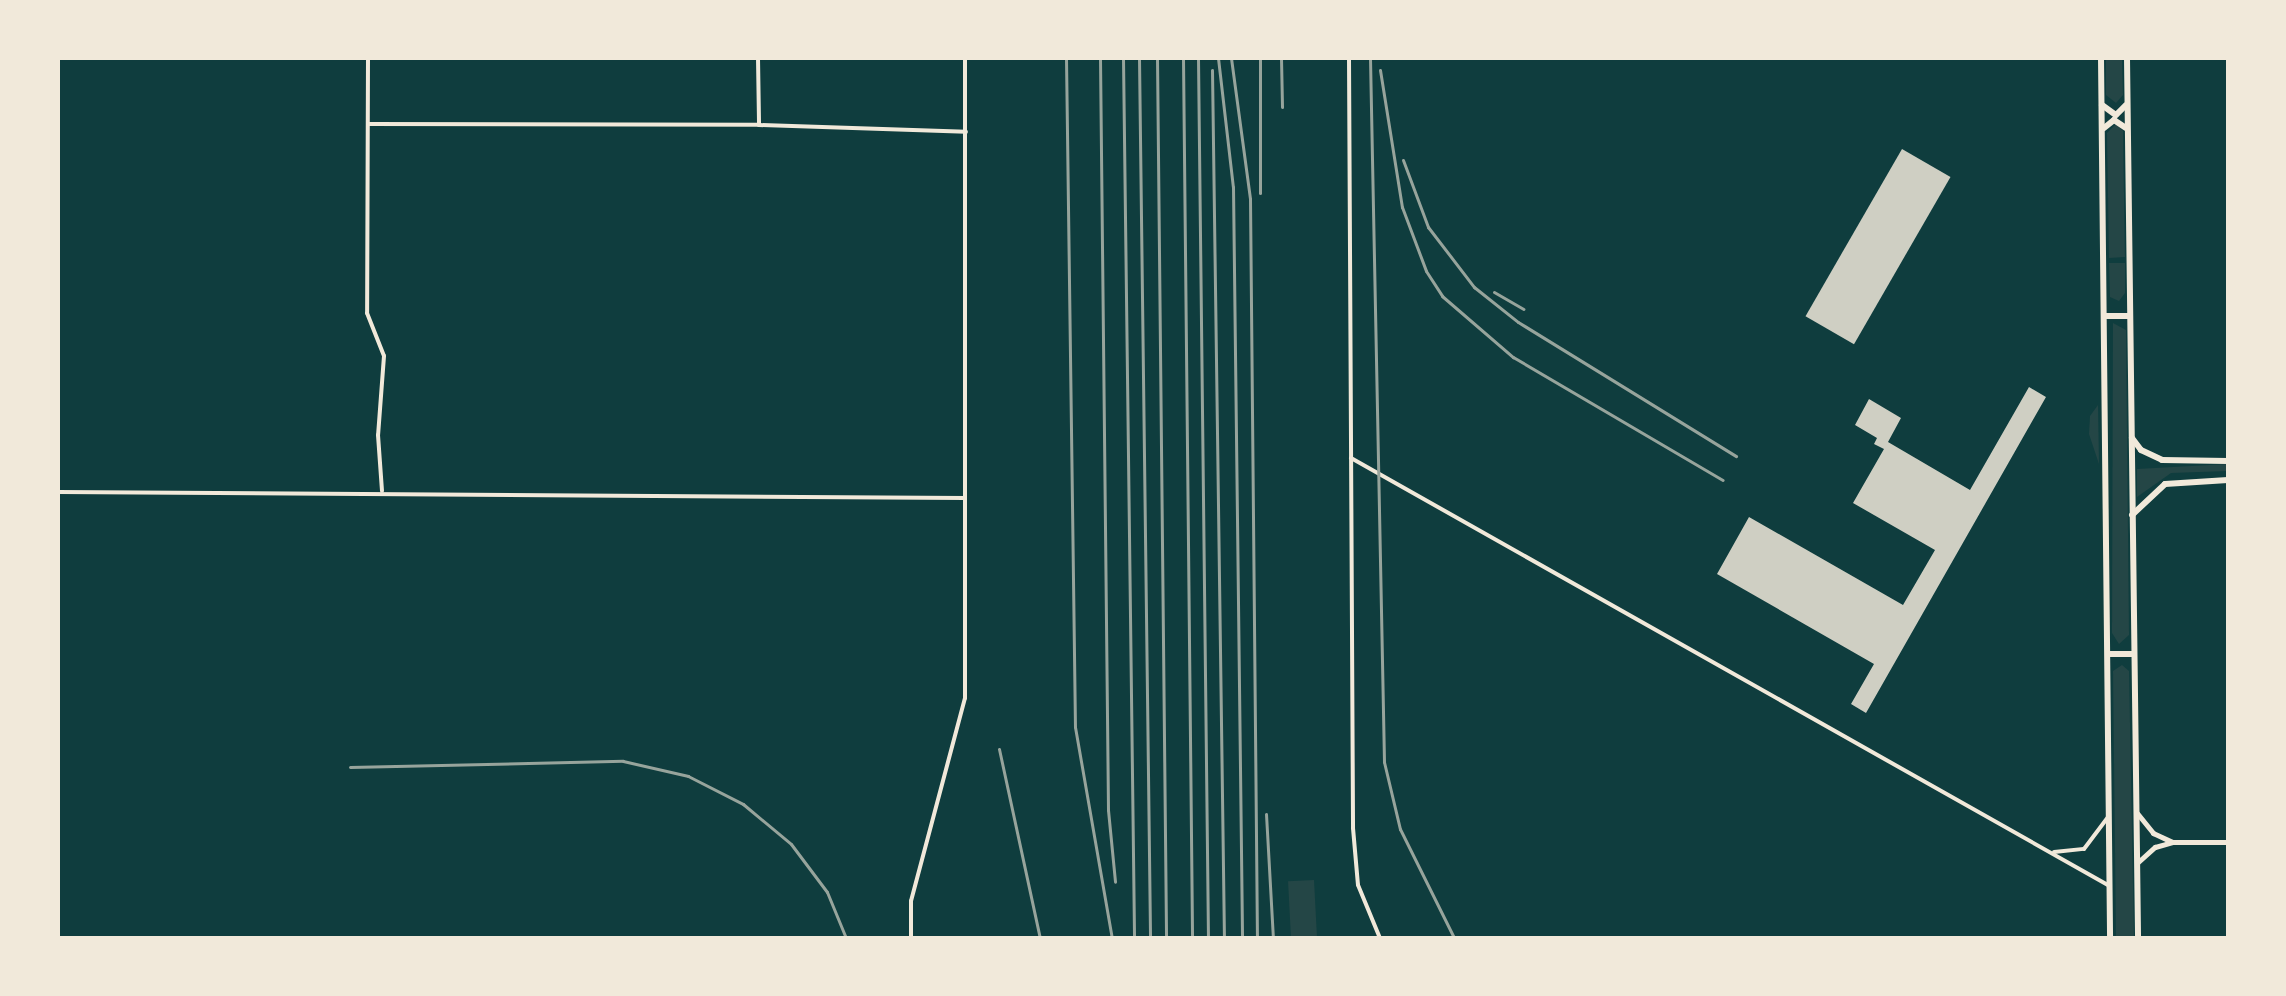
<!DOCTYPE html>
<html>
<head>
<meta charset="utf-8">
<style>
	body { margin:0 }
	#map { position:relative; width:2286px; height:996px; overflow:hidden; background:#0f3d3e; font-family:"Work Sans",sans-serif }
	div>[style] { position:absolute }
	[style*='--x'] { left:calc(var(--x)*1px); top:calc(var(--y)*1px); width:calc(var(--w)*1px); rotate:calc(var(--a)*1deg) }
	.green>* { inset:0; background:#244646; transform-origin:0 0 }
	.building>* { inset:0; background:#cfcfc3; transform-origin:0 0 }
	.minor>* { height:4px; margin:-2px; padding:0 2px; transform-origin:2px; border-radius:2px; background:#f1e9da }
	.tertiary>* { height:5px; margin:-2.5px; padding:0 2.5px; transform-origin:2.5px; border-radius:2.5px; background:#f1e9da }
	.secondary>* { height:6px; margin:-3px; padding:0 3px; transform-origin:3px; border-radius:3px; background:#f1e9da }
	.rail>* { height:3px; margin:-1.5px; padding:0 1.5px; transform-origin:1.5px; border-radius:1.5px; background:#97a49c }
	span { translate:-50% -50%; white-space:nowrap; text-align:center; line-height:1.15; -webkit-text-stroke:6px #f1e9da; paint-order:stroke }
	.frame { position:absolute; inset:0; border:60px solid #f1e9da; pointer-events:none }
</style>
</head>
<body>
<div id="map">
	<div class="green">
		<div style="clip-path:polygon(2106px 58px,2122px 58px,2123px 95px,2116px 103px,2106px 95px)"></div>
		<div style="clip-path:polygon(2116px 124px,2123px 131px,2125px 257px,2109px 258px,2107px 133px)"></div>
		<div style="clip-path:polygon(2109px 263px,2125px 263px,2125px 293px,2119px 301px,2110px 297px)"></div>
		<div style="clip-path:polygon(2113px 323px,2126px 330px,2129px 635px,2119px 644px,2112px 633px)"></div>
		<div style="clip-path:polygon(2098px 405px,2099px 464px,2089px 434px,2090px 416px)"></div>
		<div style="clip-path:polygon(2228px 464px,2228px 471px,2171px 473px,2137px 497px,2137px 469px)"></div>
		<div style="clip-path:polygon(2122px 665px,2129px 671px,2134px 938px,2116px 938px,2113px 671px)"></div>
		<div style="left:1314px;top:880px;width:58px;height:26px;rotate:87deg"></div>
	</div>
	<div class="building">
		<div style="left:1902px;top:149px;width:56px;height:193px;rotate:30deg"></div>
		<div style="clip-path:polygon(2029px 387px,2046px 397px,1866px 713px,1851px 704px,1874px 664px,1717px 574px,1749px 517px,1903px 605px,1935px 550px,1853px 503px,1884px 449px,1874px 444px,1877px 438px,1855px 425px,1869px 399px,1901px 418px,1888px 442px,1970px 490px)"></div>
	</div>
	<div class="minor">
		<div style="--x:368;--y:58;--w:255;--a:90.2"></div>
		<div style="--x:367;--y:313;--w:46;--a:68.4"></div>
		<div style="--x:384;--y:356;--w:79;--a:94.3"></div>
		<div style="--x:378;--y:435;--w:56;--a:85.9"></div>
		<div style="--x:758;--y:58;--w:67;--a:89.1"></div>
		<div style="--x:1349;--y:58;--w:770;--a:89.7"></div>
		<div style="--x:1353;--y:828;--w:57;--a:85"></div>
		<div style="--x:1358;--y:885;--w:57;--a:67.5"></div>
		<div style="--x:369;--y:124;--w:390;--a:0.1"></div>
		<div style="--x:759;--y:125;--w:207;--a:1.9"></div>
		<div style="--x:1351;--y:458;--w:869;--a:29.43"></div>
		<div style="--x:58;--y:492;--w:907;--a:0.38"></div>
		<div style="--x:2054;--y:852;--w:30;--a:-6"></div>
		<div style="--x:2084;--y:849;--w:40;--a:-53"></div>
		<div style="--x:911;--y:938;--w:37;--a:-90"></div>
		<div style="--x:911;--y:901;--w:210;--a:-75.1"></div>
		<div style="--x:965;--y:698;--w:640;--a:-90"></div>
	</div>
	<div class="tertiary">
		<div style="--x:2137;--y:813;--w:26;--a:51"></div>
		<div style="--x:2153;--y:833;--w:21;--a:25"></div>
		<div style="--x:2137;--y:863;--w:24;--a:-42"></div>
		<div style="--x:2155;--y:847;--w:18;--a:-16"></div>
		<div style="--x:2172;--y:842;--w:56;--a:0"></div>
	</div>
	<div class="secondary">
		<div style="--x:2101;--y:58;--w:880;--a:89.41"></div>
		<div style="--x:2127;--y:58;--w:880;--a:89.28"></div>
		<div style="--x:2102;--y:105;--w:17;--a:36"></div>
		<div style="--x:2116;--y:115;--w:14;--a:-45"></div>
		<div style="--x:2104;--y:128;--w:13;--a:-39"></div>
		<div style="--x:2114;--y:120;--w:14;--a:34"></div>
		<div style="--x:2104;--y:316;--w:26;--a:0"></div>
		<div style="--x:2132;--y:438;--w:15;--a:53"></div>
		<div style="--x:2141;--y:450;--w:23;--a:25"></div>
		<div style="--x:2162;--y:460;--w:66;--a:0.9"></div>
		<div style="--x:2132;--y:515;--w:45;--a:-43.2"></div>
		<div style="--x:2165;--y:484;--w:63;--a:-3.6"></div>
		<div style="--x:2108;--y:654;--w:26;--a:0"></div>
	</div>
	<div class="rail">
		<div style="--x:1066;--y:58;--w:669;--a:89.23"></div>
		<div style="--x:1075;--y:727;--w:214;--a:80.1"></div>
		<div style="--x:1100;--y:58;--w:752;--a:89.39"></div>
		<div style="--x:1108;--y:810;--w:72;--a:84.4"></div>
		<div style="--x:1123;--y:58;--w:880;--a:89.28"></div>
		<div style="--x:1139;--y:58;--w:880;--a:89.28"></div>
		<div style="--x:1157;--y:58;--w:880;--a:89.41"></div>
		<div style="--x:1183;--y:58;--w:880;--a:89.41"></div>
		<div style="--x:1198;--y:58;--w:880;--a:89.35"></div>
		<div style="--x:1218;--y:58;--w:130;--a:83.4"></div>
		<div style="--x:1233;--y:187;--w:751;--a:89.31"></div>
		<div style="--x:1231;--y:58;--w:142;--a:82.3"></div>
		<div style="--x:1250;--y:199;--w:739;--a:89.46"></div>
		<div style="--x:1260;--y:58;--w:135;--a:90"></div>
		<div style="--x:1281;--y:58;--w:49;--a:88.8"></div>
		<div style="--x:1370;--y:58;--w:704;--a:88.86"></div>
		<div style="--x:1384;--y:762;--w:69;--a:76.6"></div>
		<div style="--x:1400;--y:829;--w:122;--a:63.6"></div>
		<div style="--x:1212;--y:70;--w:868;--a:89.21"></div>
		<div style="--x:1380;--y:70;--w:139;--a:80.9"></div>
		<div style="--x:1402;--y:207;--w:68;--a:69.4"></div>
		<div style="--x:1426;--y:271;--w:30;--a:57"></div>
		<div style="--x:1442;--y:296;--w:94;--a:40.7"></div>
		<div style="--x:1513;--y:357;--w:243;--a:30.4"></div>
		<div style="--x:1403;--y:160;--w:72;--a:69.5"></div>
		<div style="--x:1428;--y:227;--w:76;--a:52.5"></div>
		<div style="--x:1474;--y:287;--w:56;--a:38.5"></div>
		<div style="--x:1518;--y:322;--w:256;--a:31.6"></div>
		<div style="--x:1494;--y:292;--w:34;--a:30"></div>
		<div style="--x:999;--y:749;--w:193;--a:77.8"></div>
		<div style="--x:350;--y:767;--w:273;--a:-1.3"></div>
		<div style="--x:623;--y:761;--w:67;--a:13"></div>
		<div style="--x:688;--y:776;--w:62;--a:27"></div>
		<div style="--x:743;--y:804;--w:62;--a:39.8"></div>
		<div style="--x:791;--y:844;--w:60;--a:53.1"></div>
		<div style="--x:827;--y:892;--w:50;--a:67.6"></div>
		<div style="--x:1266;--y:814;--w:124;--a:86.8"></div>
	</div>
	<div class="frame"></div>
</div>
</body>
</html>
